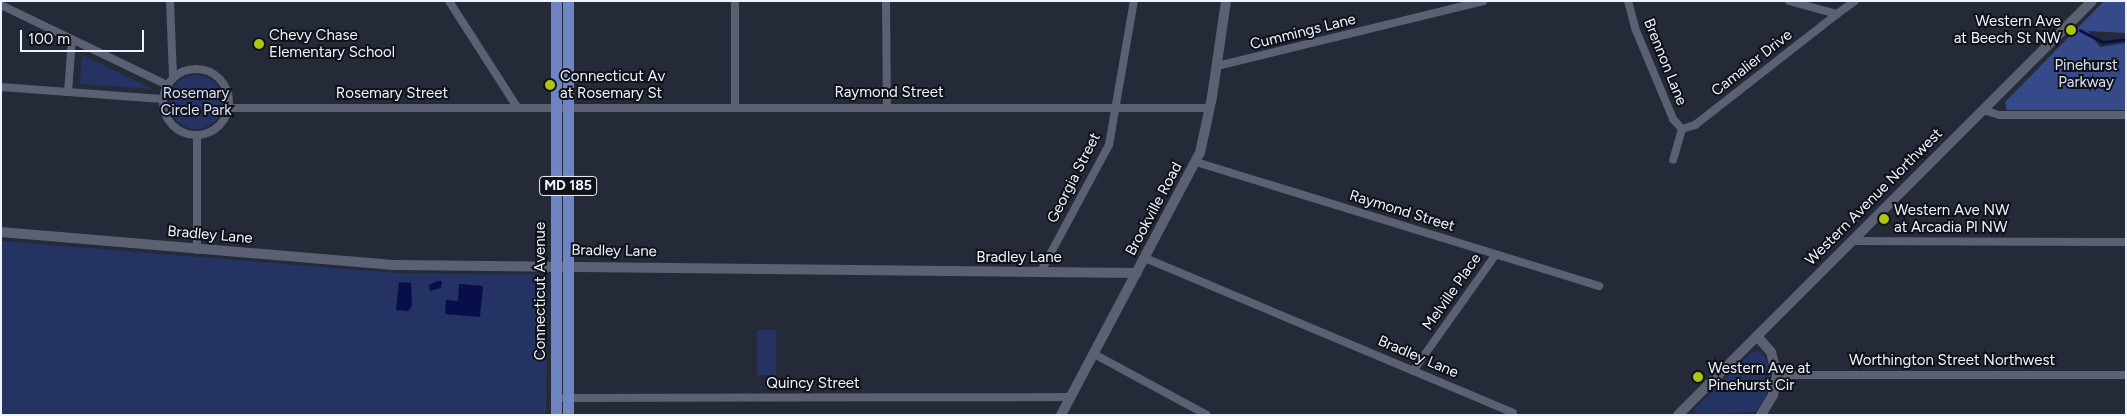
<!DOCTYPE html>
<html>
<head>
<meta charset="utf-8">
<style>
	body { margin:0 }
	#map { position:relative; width:2127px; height:416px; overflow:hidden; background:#242a38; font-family:Figtree,sans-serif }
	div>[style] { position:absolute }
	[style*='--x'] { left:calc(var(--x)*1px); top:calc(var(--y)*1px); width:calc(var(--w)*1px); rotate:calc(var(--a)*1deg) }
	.green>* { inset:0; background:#243364; transform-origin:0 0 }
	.round { border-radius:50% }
	.forest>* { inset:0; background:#364a8a }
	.water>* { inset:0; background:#070e4a }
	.stream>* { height:2.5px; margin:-1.25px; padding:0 1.25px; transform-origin:1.25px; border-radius:1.25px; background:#070e4a }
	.street>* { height:8px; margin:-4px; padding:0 4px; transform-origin:4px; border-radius:4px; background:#5b6172 }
	.street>.ring { margin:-4px; padding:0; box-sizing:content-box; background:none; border:8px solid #5b6172; border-radius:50% }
	.secondary>* { height:10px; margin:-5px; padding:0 5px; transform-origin:5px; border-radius:5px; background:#5b6172 }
	.primary>* { height:11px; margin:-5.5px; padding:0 5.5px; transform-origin:5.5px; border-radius:5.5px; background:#6f84c3 }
	.dots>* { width:14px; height:14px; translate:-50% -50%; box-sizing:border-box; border:2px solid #101219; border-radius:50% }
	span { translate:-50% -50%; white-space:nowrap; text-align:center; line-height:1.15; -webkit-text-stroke:4px #101219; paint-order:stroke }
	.shield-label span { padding:1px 4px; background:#101219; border:1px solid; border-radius:4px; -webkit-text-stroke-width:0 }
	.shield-label { font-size:14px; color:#eff3fd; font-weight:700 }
	.poi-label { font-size:15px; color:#eff3fd }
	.right { translate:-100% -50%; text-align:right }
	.left { translate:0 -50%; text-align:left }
	.street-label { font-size:15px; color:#eff3fd }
	.park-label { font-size:15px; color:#d9e1f5 }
	.frame { position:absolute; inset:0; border:2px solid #eff3fd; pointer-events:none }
	.scale { position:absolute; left:20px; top:30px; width:124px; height:22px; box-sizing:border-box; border:2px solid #eff3fd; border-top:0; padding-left:6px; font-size:15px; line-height:18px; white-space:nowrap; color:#eff3fd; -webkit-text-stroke:4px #101219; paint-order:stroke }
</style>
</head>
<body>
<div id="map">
	<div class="green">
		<div style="clip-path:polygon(82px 55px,153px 89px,80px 84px)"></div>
		<div class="round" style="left:169px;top:75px;width:54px;height:54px"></div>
		<div style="clip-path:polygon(1px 241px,397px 273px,547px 275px,546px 415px,1px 415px)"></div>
		<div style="left:757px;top:330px;width:19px;height:45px"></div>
		<div style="clip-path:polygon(1760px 351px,1769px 362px,1770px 381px,1765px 399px,1755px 412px,1694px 415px,1696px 407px,1752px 352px)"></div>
	</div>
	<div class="forest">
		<div style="clip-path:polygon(2104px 1px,2126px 1px,2126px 33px,2088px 31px,2100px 47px,2126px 43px,2126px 110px,2007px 110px,2005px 102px)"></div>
	</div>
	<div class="water">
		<div style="clip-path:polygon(437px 281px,442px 281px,441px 288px,430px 291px,429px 285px)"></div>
		<div style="clip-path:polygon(399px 282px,411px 283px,412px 306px,408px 311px,396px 310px)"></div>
		<div style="clip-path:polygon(459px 284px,483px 286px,480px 317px,445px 314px,446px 300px,458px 301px)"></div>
	</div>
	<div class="stream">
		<div style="--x:2080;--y:30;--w:26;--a:28"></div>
		<div style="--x:2103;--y:42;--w:23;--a:-7"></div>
	</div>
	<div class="street">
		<div style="--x:170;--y:1;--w:76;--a:87.7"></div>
		<div style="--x:449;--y:1;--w:126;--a:57.3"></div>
		<div style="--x:735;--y:1;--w:106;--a:90"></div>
		<div style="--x:886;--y:1;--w:106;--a:89.5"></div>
		<div style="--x:1628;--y:1;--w:28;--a:75"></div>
		<div style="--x:1635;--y:28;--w:99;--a:67.3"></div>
		<div style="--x:1673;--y:119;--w:13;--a:48"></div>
		<div style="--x:1682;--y:129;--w:32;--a:106"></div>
		<div style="--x:1789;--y:1;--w:50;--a:15.2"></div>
		<div style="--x:1837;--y:14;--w:22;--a:-36"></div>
		<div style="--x:1;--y:5;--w:184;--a:25.7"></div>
		<div style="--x:1217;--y:66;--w:274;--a:-13.7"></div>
		<div class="ring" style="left:163px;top:69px;width:58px;height:58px"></div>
		<div style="--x:1;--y:87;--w:161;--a:4.3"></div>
		<div style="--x:68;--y:92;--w:53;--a:-85.7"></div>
		<div style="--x:228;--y:108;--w:982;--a:0"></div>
		<div style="--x:1983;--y:110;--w:17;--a:17"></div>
		<div style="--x:1999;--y:115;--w:127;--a:0"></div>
		<div style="--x:1682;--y:129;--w:14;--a:-17"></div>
		<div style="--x:1695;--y:125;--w:180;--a:-38"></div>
		<div style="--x:197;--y:135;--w:115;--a:90"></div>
		<div style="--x:1196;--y:162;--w:422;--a:17.1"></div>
		<div style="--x:1852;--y:241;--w:274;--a:0.2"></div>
		<div style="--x:1145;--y:258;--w:399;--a:22.8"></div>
		<div style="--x:1040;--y:273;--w:145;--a:-61.7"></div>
		<div style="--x:1109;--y:145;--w:146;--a:-80.2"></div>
		<div style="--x:1094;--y:354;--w:128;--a:28.4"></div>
		<div style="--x:1413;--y:371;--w:143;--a:-54.6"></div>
		<div style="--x:1777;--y:375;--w:349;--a:0"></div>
		<div style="--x:565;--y:398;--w:505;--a:-0.11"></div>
	</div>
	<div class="secondary">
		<div style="--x:1;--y:232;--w:397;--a:4.8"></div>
		<div style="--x:397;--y:265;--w:740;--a:0.62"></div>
		<div style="--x:1757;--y:336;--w:21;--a:49"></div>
		<div style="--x:1771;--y:352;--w:24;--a:75"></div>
		<div style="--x:1777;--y:375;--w:20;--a:101"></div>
		<div style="--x:1773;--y:395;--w:23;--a:121"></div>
		<div style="--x:1061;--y:415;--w:297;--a:-62.1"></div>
		<div style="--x:1200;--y:153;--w:57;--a:-77.9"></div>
		<div style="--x:1212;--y:97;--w:97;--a:-81.7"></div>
		<div style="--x:1678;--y:415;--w:585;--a:-45"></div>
	</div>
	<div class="primary">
		<div style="--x:556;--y:415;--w:414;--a:-90"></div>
		<div style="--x:568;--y:415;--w:414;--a:-90"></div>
	</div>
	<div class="dots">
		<div style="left:2071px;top:30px;background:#adc60e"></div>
		<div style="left:259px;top:44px;background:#adc60e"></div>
		<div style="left:550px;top:85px;background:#adc60e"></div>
		<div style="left:1884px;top:219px;background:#adc60e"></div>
		<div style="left:1698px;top:377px;background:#adc60e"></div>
	</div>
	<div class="shield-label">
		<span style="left:568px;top:186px">MD 185</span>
	</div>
	<div class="poi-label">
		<span class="right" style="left:2061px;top:30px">Western Ave<br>at Beech St NW</span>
		<span class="left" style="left:269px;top:44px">Chevy Chase<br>Elementary School</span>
		<span class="left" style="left:560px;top:85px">Connecticut Av<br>at Rosemary St</span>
		<span class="left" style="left:1894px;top:219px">Western Ave NW<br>at Arcadia Pl NW</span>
		<span class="left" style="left:1708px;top:377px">Western Ave at<br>Pinehurst Cir</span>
	</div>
	<div class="street-label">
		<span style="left:1303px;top:32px;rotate:-14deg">Cummings Lane</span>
		<span style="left:1665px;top:62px;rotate:68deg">Brennon Lane</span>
		<span style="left:1752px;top:63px;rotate:-38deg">Camalier Drive</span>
		<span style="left:889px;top:93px">Raymond Street</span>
		<span style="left:392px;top:94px">Rosemary Street</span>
		<span style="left:1074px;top:178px;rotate:-63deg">Georgia Street</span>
		<span style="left:1874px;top:197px;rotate:-45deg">Western Avenue Northwest</span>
		<span style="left:1154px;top:209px;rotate:-62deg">Brookville Road</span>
		<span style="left:1402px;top:211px;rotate:17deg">Raymond Street</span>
		<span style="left:210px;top:235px;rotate:5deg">Bradley Lane</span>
		<span style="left:614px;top:251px;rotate:1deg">Bradley Lane</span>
		<span style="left:1019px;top:258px">Bradley Lane</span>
		<span style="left:541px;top:291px;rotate:-90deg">Connecticut Avenue</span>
		<span style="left:1452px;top:292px;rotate:-55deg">Melville Place</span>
		<span style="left:1418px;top:357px;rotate:23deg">Bradley Lane</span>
		<span style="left:1952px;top:361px">Worthington Street Northwest</span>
		<span style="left:813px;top:384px">Quincy Street</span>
	</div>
	<div class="park-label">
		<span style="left:2086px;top:74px">Pinehurst<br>Parkway</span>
		<span style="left:196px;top:102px">Rosemary<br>Circle Park</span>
	</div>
	<div class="frame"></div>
	<div class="scale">100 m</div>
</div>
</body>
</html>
